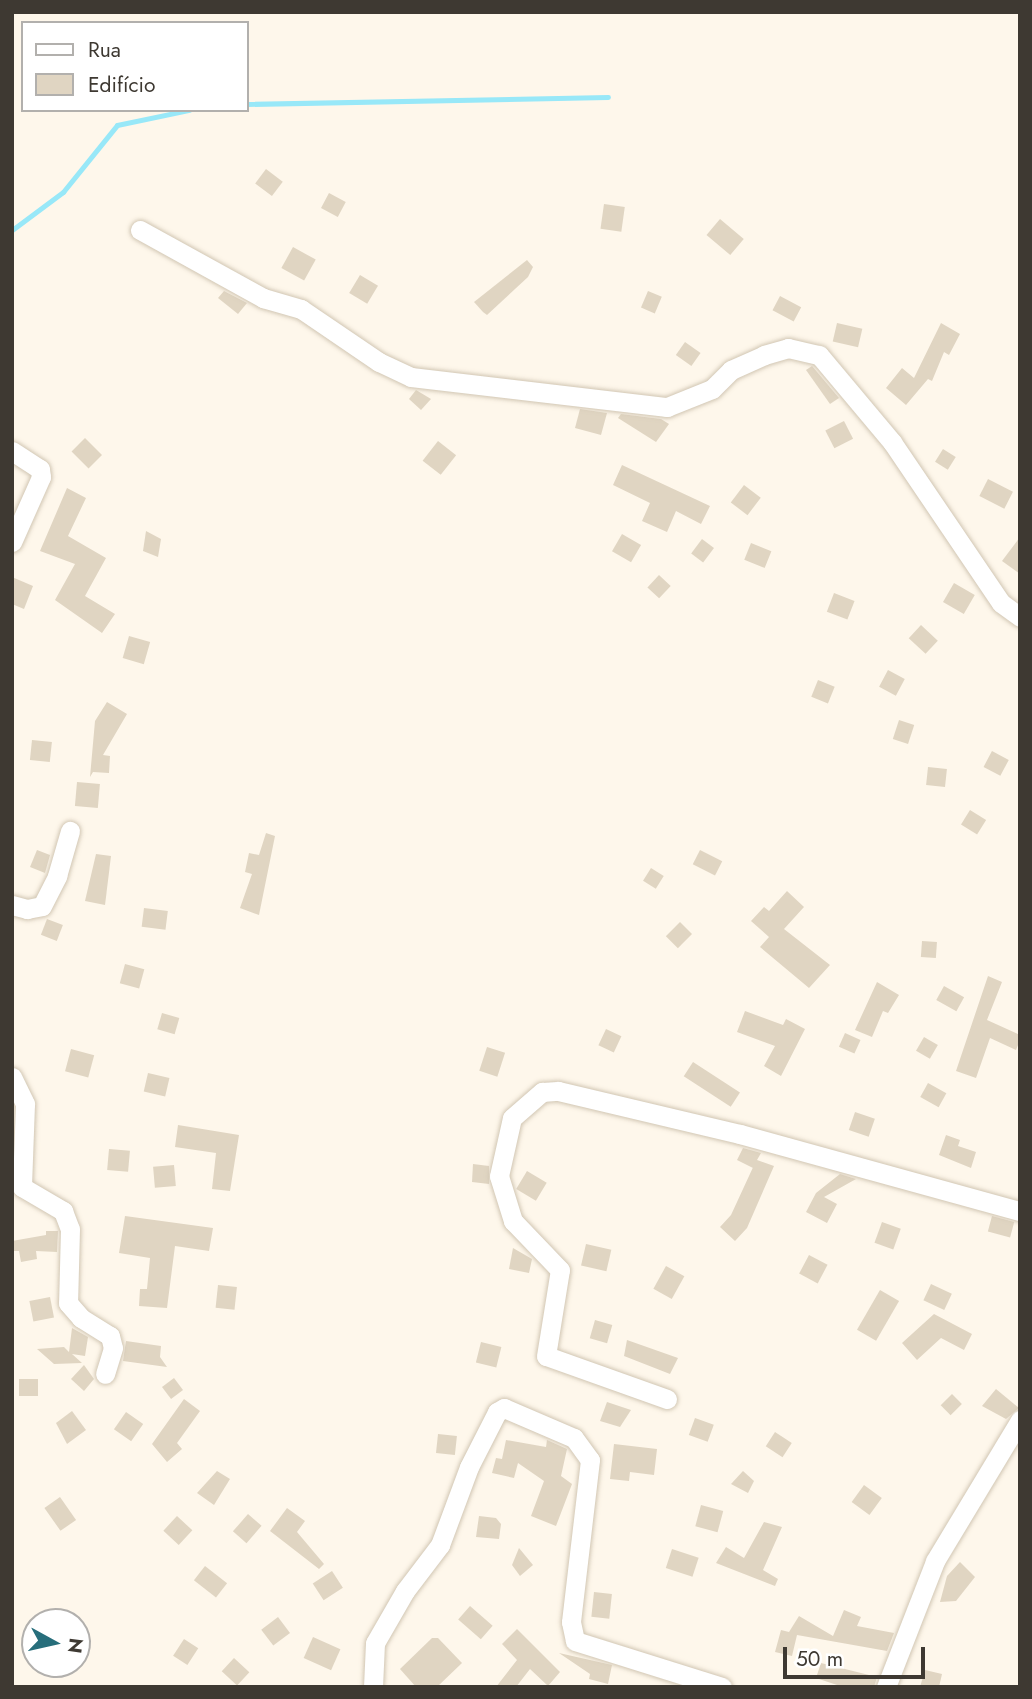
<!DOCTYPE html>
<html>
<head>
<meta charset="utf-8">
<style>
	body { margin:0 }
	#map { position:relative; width:1032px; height:1699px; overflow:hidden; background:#fef7eb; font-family:Jost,sans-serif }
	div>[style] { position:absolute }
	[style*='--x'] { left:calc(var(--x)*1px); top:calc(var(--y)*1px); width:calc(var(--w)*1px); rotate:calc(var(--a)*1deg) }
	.stream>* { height:5px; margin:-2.5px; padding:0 2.5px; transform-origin:2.5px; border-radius:2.5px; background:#98e8f8 }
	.building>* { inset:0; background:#e0d5c2; transform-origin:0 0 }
	.roads { filter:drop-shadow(0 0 2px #d1c6b3) drop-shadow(0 0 2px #d1c6b3) }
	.minor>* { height:19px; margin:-9.5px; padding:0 9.5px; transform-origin:9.5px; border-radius:9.5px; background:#fff }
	span { translate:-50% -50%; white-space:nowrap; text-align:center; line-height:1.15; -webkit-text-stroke:5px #fff; paint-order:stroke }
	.frame { position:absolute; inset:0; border:14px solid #3e3932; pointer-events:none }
	.legend { position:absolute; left:21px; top:21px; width:228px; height:91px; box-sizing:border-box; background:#fff; border:2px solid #b2b0ad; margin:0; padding:9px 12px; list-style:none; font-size:21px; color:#3e3932 }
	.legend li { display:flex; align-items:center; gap:14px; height:35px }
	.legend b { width:35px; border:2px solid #b2b0ad }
	.north { position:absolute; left:21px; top:1608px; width:70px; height:70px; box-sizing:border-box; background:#fff; border:2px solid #b2b0ad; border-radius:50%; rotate:98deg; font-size:19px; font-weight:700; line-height:28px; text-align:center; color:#3e3932 }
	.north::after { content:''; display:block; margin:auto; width:24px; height:32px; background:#276e7b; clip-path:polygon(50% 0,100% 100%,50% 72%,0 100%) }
	.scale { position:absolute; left:783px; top:1647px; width:142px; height:32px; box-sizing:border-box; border:4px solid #3e3932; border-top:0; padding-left:9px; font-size:21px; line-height:24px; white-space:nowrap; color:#3e3932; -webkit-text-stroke:5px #fff; paint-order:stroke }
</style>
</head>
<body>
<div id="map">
	<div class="stream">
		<div style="--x:247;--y:104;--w:361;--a:-1.1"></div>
		<div style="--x:12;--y:230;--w:64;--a:-36.7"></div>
		<div style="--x:63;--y:192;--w:86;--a:-51.1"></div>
		<div style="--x:117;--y:125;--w:74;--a:-11.8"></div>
	</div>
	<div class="building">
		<div style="left:266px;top:169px;width:21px;height:18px;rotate:37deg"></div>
		<div style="left:329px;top:193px;width:19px;height:17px;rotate:28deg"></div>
		<div style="left:604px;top:204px;width:21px;height:25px;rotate:8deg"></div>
		<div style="left:720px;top:219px;width:31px;height:21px;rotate:40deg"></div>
		<div style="left:293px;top:247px;width:26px;height:24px;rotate:29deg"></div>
		<div style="clip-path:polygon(527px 260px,533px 267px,528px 277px,487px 315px,483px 312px,474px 302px)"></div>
		<div style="left:360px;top:275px;width:21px;height:21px;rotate:31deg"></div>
		<div style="clip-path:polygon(224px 291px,247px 303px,238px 314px,218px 298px)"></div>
		<div style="left:648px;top:291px;width:15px;height:18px;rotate:23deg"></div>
		<div style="left:780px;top:296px;width:24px;height:16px;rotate:28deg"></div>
		<div style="left:837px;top:323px;width:26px;height:19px;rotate:13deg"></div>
		<div style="clip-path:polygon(941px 323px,960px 334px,949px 355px,944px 352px,932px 381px,928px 379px,906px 405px,886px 388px,902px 368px,914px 378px)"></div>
		<div style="left:685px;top:342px;width:19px;height:16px;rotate:35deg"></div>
		<div style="clip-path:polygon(812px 366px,839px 398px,830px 404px,806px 370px)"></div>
		<div style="clip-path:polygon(416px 390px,431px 399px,421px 410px,409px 399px)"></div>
		<div style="clip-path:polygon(580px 409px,607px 413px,601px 435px,575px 428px)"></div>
		<div style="clip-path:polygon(621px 414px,661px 419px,669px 424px,656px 442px,618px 418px)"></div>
		<div style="left:844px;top:421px;width:20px;height:21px;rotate:63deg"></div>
		<div style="left:85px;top:438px;width:24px;height:19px;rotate:45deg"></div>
		<div style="left:438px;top:441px;width:23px;height:25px;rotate:38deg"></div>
		<div style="left:943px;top:449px;width:15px;height:15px;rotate:32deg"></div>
		<div style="clip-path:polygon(622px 465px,710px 506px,701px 524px,676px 511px,667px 532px,642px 521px,650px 503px,613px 485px)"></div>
		<div style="left:988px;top:479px;width:28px;height:19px;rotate:27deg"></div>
		<div style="left:744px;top:485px;width:21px;height:22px;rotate:37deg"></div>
		<div style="clip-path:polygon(67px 488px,86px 498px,68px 536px,106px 558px,85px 596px,115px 614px,102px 633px,55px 600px,75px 564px,40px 551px)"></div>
		<div style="clip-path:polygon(146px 531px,161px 539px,158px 557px,143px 551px)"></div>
		<div style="left:622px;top:534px;width:22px;height:20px;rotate:30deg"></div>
		<div style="clip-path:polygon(1020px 537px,1020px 574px,1002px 561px)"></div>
		<div style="left:702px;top:539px;width:15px;height:18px;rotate:37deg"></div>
		<div style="left:751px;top:543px;width:22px;height:18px;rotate:22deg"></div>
		<div style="left:659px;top:575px;width:16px;height:17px;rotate:43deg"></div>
		<div style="clip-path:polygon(12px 577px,33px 586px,24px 609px,12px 604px)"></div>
		<div style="left:954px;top:583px;width:24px;height:22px;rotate:30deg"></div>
		<div style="left:834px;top:593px;width:22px;height:20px;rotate:21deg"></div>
		<div style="left:921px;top:625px;width:23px;height:18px;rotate:43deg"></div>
		<div style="left:129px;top:636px;width:22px;height:23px;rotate:16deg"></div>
		<div style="left:888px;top:670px;width:19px;height:19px;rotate:28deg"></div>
		<div style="left:818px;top:680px;width:18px;height:18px;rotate:22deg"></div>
		<div style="clip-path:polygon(107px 702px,127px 714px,103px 755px,110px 756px,109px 773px,93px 772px,90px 777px,95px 721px)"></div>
		<div style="left:899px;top:720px;width:16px;height:20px;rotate:18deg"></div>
		<div style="left:32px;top:740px;width:20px;height:20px;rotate:6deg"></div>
		<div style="left:992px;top:751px;width:19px;height:18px;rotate:28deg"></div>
		<div style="left:928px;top:767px;width:19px;height:18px;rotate:6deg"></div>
		<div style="left:77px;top:782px;width:23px;height:24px;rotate:5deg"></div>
		<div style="left:970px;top:810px;width:19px;height:17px;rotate:32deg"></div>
		<div style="clip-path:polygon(266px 833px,275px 836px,259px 915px,240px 908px,252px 874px,245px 872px,249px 853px,259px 855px)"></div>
		<div style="clip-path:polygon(37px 850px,50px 855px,45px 873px,30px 867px)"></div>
		<div style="left:700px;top:850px;width:25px;height:16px;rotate:27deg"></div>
		<div style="clip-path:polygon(96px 854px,111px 856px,105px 905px,85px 901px)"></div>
		<div style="left:651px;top:868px;width:15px;height:15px;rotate:32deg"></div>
		<div style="clip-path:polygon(787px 891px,804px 907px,784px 929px,830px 965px,809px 988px,760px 947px,769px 937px,751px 921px,764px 907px,769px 911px)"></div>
		<div style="left:144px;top:908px;width:24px;height:19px;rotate:7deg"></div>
		<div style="left:47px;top:919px;width:17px;height:17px;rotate:21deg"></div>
		<div style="left:680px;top:922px;width:17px;height:20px;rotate:45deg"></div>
		<div style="left:922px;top:941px;width:15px;height:16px;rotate:4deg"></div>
		<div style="left:125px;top:964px;width:20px;height:20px;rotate:15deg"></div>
		<div style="clip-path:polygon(988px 976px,1002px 982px,987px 1020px,1020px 1035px,1020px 1040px,1016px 1050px,990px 1038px,976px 1078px,956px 1071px)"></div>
		<div style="clip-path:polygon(877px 982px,899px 995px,888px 1013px,883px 1011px,872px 1037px,855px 1030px)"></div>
		<div style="left:944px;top:986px;width:23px;height:16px;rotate:29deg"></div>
		<div style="clip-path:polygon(745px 1011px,783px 1025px,786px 1019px,805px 1029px,781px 1076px,764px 1066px,775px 1046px,737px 1032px)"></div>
		<div style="left:162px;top:1013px;width:18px;height:17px;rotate:16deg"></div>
		<div style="left:606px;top:1029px;width:17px;height:18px;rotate:25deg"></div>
		<div style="left:845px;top:1033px;width:17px;height:15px;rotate:24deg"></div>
		<div style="left:924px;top:1037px;width:16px;height:16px;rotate:30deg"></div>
		<div style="left:487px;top:1047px;width:19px;height:25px;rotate:18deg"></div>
		<div style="left:71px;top:1049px;width:24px;height:23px;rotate:15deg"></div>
		<div style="left:693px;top:1062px;width:56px;height:17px;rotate:33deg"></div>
		<div style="left:148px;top:1073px;width:22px;height:19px;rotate:13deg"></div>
		<div style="left:928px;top:1083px;width:21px;height:16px;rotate:29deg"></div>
		<div style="left:855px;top:1112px;width:21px;height:19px;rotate:19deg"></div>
		<div style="clip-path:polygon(178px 1125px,239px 1135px,230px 1191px,212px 1189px,216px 1153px,175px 1147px)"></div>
		<div style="clip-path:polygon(946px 1135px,960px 1140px,958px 1146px,976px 1152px,971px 1168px,939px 1155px)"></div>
		<div style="clip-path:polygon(743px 1148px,761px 1153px,757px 1160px,774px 1166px,747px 1228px,735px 1241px,720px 1227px,731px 1215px,755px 1163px,753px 1168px,737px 1160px)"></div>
		<div style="left:109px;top:1149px;width:21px;height:21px;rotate:5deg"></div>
		<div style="clip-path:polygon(473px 1164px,489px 1166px,489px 1184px,472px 1182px)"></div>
		<div style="left:174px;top:1165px;width:21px;height:21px;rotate:85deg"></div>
		<div style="left:527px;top:1171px;width:23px;height:21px;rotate:31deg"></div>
		<div style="clip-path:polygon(840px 1174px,856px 1179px,824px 1197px,837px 1204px,827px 1223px,806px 1212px,816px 1193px)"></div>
		<div style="clip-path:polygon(125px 1216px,213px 1228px,209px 1251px,175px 1246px,167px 1308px,139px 1306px,140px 1289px,147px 1289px,150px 1258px,119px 1253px)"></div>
		<div style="left:992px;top:1216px;width:23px;height:16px;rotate:15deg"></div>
		<div style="left:882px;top:1222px;width:20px;height:22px;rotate:20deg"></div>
		<div style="clip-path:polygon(46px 1231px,58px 1231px,57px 1252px,36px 1251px,37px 1259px,21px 1262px,19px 1251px,12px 1251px,12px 1241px,46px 1235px)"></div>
		<div style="left:586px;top:1244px;width:26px;height:22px;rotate:13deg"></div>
		<div style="clip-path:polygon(513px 1248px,532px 1259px,529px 1273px,509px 1269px)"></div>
		<div style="left:809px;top:1255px;width:21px;height:21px;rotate:28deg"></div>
		<div style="left:666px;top:1266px;width:21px;height:26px;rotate:29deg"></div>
		<div style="left:931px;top:1284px;width:23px;height:18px;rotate:25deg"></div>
		<div style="left:218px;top:1285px;width:19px;height:23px;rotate:6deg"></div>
		<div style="left:880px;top:1290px;width:22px;height:46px;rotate:30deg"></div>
		<div style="left:50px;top:1297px;width:21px;height:21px;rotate:79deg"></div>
		<div style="clip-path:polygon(934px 1314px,972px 1334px,964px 1350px,941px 1338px,917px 1360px,902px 1343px)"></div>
		<div style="left:595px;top:1320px;width:18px;height:19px;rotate:16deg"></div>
		<div style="clip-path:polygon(72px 1328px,88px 1337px,85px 1356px,72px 1354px,82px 1363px,54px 1364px,37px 1349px,64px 1347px,69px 1352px)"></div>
		<div style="clip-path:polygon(627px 1340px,678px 1358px,670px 1374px,624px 1356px)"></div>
		<div style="clip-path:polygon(126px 1341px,161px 1346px,160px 1357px,167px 1367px,123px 1361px)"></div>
		<div style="left:481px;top:1342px;width:21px;height:21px;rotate:14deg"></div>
		<div style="clip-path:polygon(84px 1365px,94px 1379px,84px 1391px,71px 1379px)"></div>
		<div style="left:174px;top:1378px;width:15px;height:15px;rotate:53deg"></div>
		<div style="left:19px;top:1379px;width:19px;height:17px"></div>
		<div style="clip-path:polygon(996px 1389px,1019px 1408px,1006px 1419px,982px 1406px)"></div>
		<div style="left:952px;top:1394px;width:14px;height:16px;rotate:45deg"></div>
		<div style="clip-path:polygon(184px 1399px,200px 1411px,177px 1443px,182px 1449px,167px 1462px,152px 1444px)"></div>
		<div style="clip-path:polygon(607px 1402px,631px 1410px,620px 1427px,600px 1421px)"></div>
		<div style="clip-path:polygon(72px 1411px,86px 1430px,67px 1444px,56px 1423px)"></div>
		<div style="left:126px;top:1412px;width:21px;height:21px;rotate:35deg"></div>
		<div style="left:695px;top:1418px;width:20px;height:18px;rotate:20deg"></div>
		<div style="left:775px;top:1432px;width:20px;height:17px;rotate:33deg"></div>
		<div style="left:438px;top:1434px;width:19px;height:19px;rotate:6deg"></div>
		<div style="clip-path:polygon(506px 1440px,546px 1447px,547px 1440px,567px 1449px,561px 1476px,572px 1484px,556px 1526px,531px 1516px,544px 1481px,518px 1463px,514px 1478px,492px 1473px,496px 1458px,502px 1459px)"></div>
		<div style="clip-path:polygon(614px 1444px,657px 1449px,654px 1475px,630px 1472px,629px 1481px,610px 1479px)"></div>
		<div style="clip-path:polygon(217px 1471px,230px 1479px,214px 1505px,197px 1493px)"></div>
		<div style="clip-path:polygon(743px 1471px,754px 1481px,748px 1493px,731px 1484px)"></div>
		<div style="left:864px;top:1485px;width:22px;height:21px;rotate:36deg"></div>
		<div style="left:60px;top:1497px;width:28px;height:19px;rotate:55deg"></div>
		<div style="left:701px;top:1505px;width:23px;height:22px;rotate:15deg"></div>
		<div style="clip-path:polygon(287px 1508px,305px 1521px,297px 1532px,324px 1564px,319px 1569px,270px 1531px)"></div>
		<div style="left:248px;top:1514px;width:18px;height:23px;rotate:41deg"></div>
		<div style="left:177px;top:1516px;width:21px;height:20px;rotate:43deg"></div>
		<div style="clip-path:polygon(479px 1516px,496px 1518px,501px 1524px,499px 1539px,476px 1537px)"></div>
		<div style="clip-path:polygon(764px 1522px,782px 1527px,763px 1570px,778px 1579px,775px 1586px,716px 1563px,726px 1547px,744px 1558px)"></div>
		<div style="clip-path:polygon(519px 1548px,533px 1565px,520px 1576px,512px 1565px)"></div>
		<div style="left:672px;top:1549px;width:28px;height:20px;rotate:18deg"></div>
		<div style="clip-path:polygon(960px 1562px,975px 1577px,956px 1601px,940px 1602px,947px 1576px)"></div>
		<div style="left:205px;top:1566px;width:28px;height:18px;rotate:38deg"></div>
		<div style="left:332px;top:1571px;width:20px;height:23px;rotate:57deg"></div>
		<div style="left:594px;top:1592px;width:18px;height:25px;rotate:6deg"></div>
		<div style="left:470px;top:1606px;width:30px;height:18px;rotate:41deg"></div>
		<div style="clip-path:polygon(844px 1610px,861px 1617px,857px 1626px,894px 1633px,887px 1651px,797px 1635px,792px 1656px,775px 1652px,781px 1630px,789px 1632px,799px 1616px,833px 1636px)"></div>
		<div style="left:278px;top:1617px;width:20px;height:21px;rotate:53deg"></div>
		<div style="clip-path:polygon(517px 1629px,560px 1672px,548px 1686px,530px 1669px,516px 1687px,496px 1687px,517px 1660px,502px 1644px)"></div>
		<div style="left:313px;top:1637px;width:30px;height:23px;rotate:24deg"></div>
		<div style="clip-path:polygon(432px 1638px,438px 1638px,462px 1663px,437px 1687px,416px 1687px,400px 1669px)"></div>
		<div style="left:184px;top:1639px;width:17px;height:20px;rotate:33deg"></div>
		<div style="clip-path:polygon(559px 1653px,612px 1665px,608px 1684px,589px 1679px,590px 1674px)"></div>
		<div style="left:234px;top:1658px;width:21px;height:18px;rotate:43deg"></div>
		<div style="clip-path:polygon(821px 1663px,877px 1677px,874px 1687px,843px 1687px,816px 1678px)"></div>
		<div style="clip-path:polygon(925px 1670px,942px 1674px,939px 1687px,920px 1687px)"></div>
	</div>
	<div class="roads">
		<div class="minor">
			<div style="--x:140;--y:230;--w:141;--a:28.9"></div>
			<div style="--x:263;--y:298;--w:40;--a:16"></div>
			<div style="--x:301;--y:309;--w:94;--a:34.2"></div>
			<div style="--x:379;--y:362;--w:35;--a:25"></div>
			<div style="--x:411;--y:377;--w:258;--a:6.7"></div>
			<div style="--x:667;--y:407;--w:48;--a:-21.8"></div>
			<div style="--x:712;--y:389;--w:27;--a:-45"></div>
			<div style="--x:731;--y:370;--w:36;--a:-24"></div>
			<div style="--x:764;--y:355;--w:25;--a:-16"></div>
			<div style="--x:788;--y:348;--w:32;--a:13"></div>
			<div style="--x:819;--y:355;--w:114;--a:50"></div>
			<div style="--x:892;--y:442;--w:194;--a:55.9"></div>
			<div style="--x:1001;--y:603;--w:24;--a:36"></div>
			<div style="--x:12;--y:451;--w:33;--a:33"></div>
			<div style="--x:40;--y:469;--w:8;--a:83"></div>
			<div style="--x:41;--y:477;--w:71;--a:114"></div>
			<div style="--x:12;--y:905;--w:16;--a:15"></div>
			<div style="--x:27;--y:909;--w:15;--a:-11"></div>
			<div style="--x:42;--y:906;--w:34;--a:-63"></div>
			<div style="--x:57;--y:876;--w:47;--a:-73.9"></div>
			<div style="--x:12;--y:1077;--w:30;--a:64"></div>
			<div style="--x:25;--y:1104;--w:83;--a:92.1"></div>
			<div style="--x:22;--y:1187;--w:48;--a:30.3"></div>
			<div style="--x:63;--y:1211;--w:19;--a:69"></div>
			<div style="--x:70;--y:1229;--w:74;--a:91.5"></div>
			<div style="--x:68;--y:1303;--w:20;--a:49"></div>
			<div style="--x:81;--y:1318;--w:34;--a:32"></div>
			<div style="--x:110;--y:1336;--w:12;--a:76"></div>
			<div style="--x:113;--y:1348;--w:27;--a:107"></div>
			<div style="--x:667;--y:1399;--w:128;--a:-160.4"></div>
			<div style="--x:546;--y:1356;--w:87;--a:-80.8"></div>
			<div style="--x:560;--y:1270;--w:68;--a:-133.8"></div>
			<div style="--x:513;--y:1221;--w:47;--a:-107.3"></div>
			<div style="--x:499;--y:1176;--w:59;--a:-77.4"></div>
			<div style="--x:512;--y:1118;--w:40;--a:-41"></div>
			<div style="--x:542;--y:1092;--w:16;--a:-4"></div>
			<div style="--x:558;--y:1091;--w:187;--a:13.3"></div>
			<div style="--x:740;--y:1134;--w:290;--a:15.4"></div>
			<div style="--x:373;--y:1687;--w:44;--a:-87.4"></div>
			<div style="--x:375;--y:1643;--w:60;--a:-60"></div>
			<div style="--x:405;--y:1591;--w:58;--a:-52.7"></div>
			<div style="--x:440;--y:1545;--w:83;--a:-69.6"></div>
			<div style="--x:469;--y:1467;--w:62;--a:-63"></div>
			<div style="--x:497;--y:1412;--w:8;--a:-30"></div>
			<div style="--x:504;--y:1408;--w:76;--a:23.2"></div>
			<div style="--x:574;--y:1438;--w:27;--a:54"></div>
			<div style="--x:590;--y:1460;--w:163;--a:96.7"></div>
			<div style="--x:571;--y:1622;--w:19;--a:78"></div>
			<div style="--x:575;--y:1641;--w:154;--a:17.4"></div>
			<div style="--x:886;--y:1687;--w:135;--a:-68.7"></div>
			<div style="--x:935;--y:1561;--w:165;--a:-58.9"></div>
		</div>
	</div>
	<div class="frame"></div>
	<ul class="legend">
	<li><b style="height:9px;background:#fff"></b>Rua</li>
	<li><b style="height:19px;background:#e0d5c2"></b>Edifício</li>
	</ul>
	<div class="north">N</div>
	<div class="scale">50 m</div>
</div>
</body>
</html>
